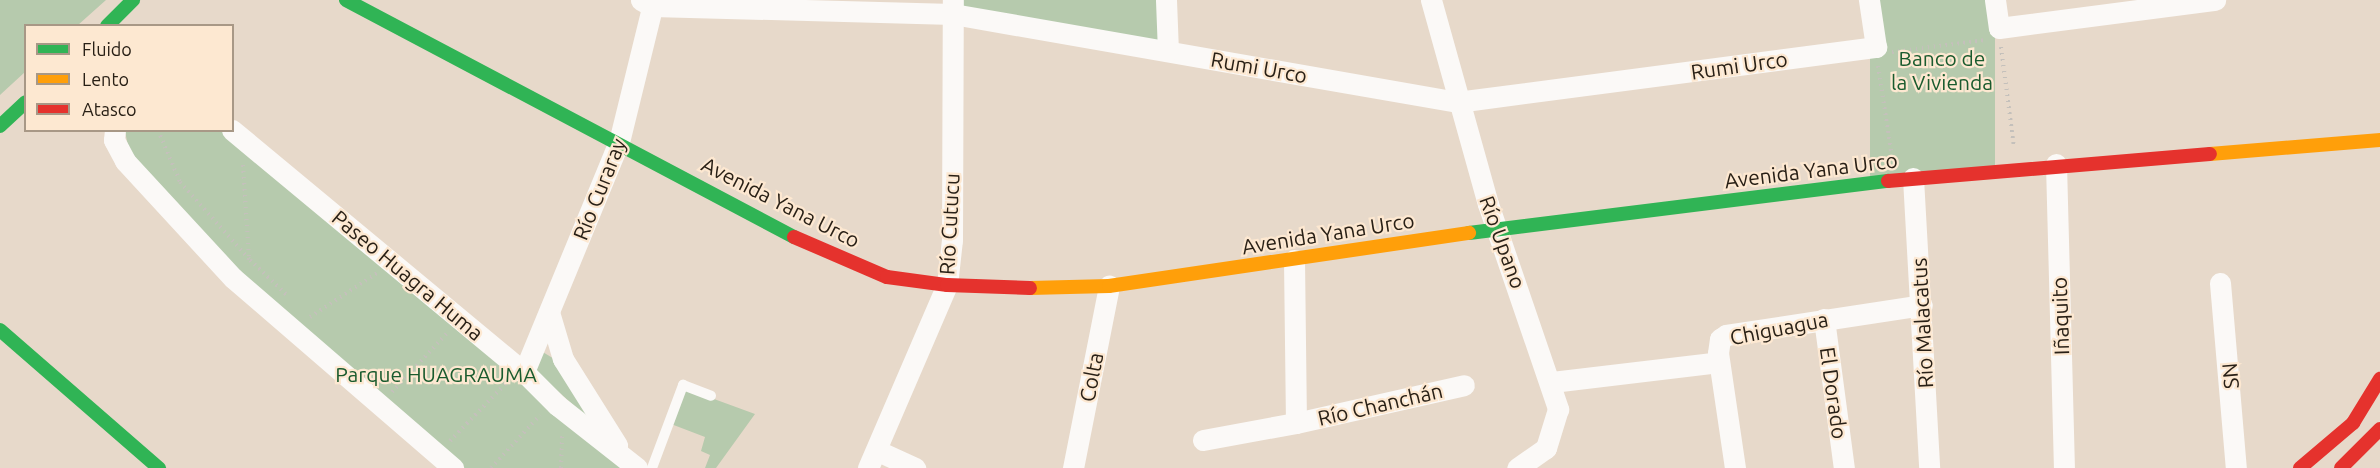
<!DOCTYPE html>
<html>
<head>
<meta charset="utf-8">
<style>
	body { margin:0 }
	#map { position:relative; width:2380px; height:468px; overflow:hidden; background:#e7d9ca; font-family:Ubuntu,sans-serif }
	div>[style] { position:absolute }
	[style*='--x'] { left:calc(var(--x)*1px); top:calc(var(--y)*1px); width:calc(var(--w)*1px); rotate:calc(var(--a)*1deg) }
	.green>* { inset:0; background:#b6caad; transform-origin:0 0 }
	.path>* { height:4px; margin-top:-2px; transform-origin:0; background:repeating-linear-gradient(90deg,#c4c0bb 0 1.5px,transparent 0 6px) }
	.lane>* { height:10px; margin:-5px; padding:0 5px; transform-origin:5px; border-radius:5px; background:#fbf9f7 }
	.street>* { height:21px; margin:-10.5px; padding:0 10.5px; transform-origin:10.5px; border-radius:10.5px; background:#fbf9f7 }
	.fast>* { height:14px; margin:-7px; padding:0 7px; transform-origin:7px; border-radius:7px; background:#30b455 }
	.slow>* { height:14px; margin:-7px; padding:0 7px; transform-origin:7px; border-radius:7px; background:#ff9f0a }
	.jam>* { height:14px; margin:-7px; padding:0 7px; transform-origin:7px; border-radius:7px; background:#e5322d }
	span { translate:-50% -50%; white-space:nowrap; text-align:center; line-height:1.15; -webkit-text-stroke:4.5px #fde8d1; paint-order:stroke }
	.park-label { font-size:21px; color:#1a5b2e }
	.street-label { font-size:21px; color:#292016 }
	.legend { position:absolute; left:24px; top:24px; width:210px; height:108px; box-sizing:border-box; background:#fde8d1; border:2px solid #a89886; margin:0; padding:8px 10px; list-style:none; font-size:18px; color:#292016 }
	.legend li { display:flex; align-items:center; gap:12px; height:30px }
	.legend b { width:30px; border:2px solid #a89886 }
</style>
</head>
<body>
<div id="map">
	<div class="green">
		<div style="clip-path:polygon(0 0,106px 0,78px 25px,26px 26px,25px 72px,0 95px)"></div>
		<div style="clip-path:polygon(958px 0,1161px 0,1163px 43px,957px 9px)"></div>
		<div style="left:1870px;top:0;width:125px;height:179px"></div>
		<div style="clip-path:polygon(125px 131px,230px 131px,632px 468px,463px 468px,238px 272px,130px 156px)"></div>
		<div style="clip-path:polygon(541px 351px,556px 360px,590px 420px,533px 369px)"></div>
		<div style="clip-path:polygon(684px 388px,755px 414px,716px 468px,705px 468px,710px 455px,701px 451px,705px 437px,671px 424px)"></div>
	</div>
	<div class="path">
		<div style="--x:2001;--y:47;--w:101;--a:82.6"></div>
		<div style="--x:1892;--y:52;--w:95;--a:-7.3"></div>
		<div style="--x:1878;--y:66;--w:91;--a:81.2"></div>
		<div style="--x:158;--y:130;--w:56;--a:67.1"></div>
		<div style="--x:180;--y:182;--w:105;--a:48.1"></div>
		<div style="--x:250;--y:260;--w:52;--a:43.5"></div>
		<div style="--x:243;--y:165;--w:94;--a:86.3"></div>
		<div style="--x:310;--y:317;--w:80;--a:-33.3"></div>
		<div style="--x:392;--y:392;--w:82;--a:-47"></div>
		<div style="--x:450;--y:441;--w:82;--a:-46"></div>
		<div style="--x:491;--y:468;--w:72;--a:-47.2"></div>
		<div style="--x:561;--y:468;--w:35;--a:-88"></div>
	</div>
	<div class="lane">
		<div style="--x:652;--y:468;--w:89;--a:-69.5"></div>
		<div style="--x:683;--y:385;--w:30;--a:21"></div>
	</div>
	<div class="street">
		<div style="--x:641;--y:0;--w:13;--a:29"></div>
		<div style="--x:652;--y:6;--w:301;--a:1.5"></div>
		<div style="--x:953;--y:14;--w:512;--a:9.9"></div>
		<div style="--x:1457;--y:102;--w:423;--a:-7.5"></div>
		<div style="--x:1876;--y:47;--w:48;--a:-98.5"></div>
		<div style="--x:1166;--y:0;--w:51;--a:87.8"></div>
		<div style="--x:1431;--y:0;--w:212;--a:74.4"></div>
		<div style="--x:1488;--y:204;--w:217;--a:71.1"></div>
		<div style="--x:1558;--y:409;--w:41;--a:107.1"></div>
		<div style="--x:1546;--y:448;--w:35;--a:145"></div>
		<div style="--x:1995;--y:0;--w:28;--a:82"></div>
		<div style="--x:1999;--y:28;--w:218;--a:-7.4"></div>
		<div style="--x:115;--y:130;--w:10;--a:96"></div>
		<div style="--x:114;--y:140;--w:24;--a:62"></div>
		<div style="--x:125;--y:161;--w:159;--a:47.3"></div>
		<div style="--x:233;--y:278;--w:291;--a:40.8"></div>
		<div style="--x:232;--y:130;--w:379;--a:39.7"></div>
		<div style="--x:524;--y:372;--w:47;--a:45"></div>
		<div style="--x:557;--y:405;--w:102;--a:38.2"></div>
		<div style="--x:2056;--y:164;--w:304;--a:88.5"></div>
		<div style="--x:1913;--y:178;--w:290;--a:86.8"></div>
		<div style="--x:1294;--y:260;--w:163;--a:89.3"></div>
		<div style="--x:1296;--y:423;--w:172;--a:-12.7"></div>
		<div style="--x:2220;--y:283;--w:186;--a:85.1"></div>
		<div style="--x:549;--y:312;--w:49;--a:73.4"></div>
		<div style="--x:563;--y:359;--w:102;--a:57.9"></div>
		<div style="--x:1824;--y:319;--w:150;--a:82.4"></div>
		<div style="--x:524;--y:372;--w:249;--a:-67.6"></div>
		<div style="--x:619;--y:142;--w:146;--a:-76.2"></div>
		<div style="--x:1552;--y:382;--w:168;--a:-6.8"></div>
		<div style="--x:1203;--y:440;--w:95;--a:-10.4"></div>
		<div style="--x:878;--y:451;--w:41;--a:24.7"></div>
		<div style="--x:868;--y:468;--w:199;--a:-66.7"></div>
		<div style="--x:947;--y:285;--w:45;--a:-83.7"></div>
		<div style="--x:952;--y:240;--w:240;--a:-89.8"></div>
		<div style="--x:1073;--y:468;--w:186;--a:-78.8"></div>
		<div style="--x:1735;--y:468;--w:116;--a:-98.4"></div>
		<div style="--x:1718;--y:353;--w:14;--a:-82"></div>
		<div style="--x:1720;--y:339;--w:7;--a:-34"></div>
		<div style="--x:1726;--y:335;--w:198;--a:-8.7"></div>
	</div>
	<div class="fast">
		<div style="--x:346;--y:0;--w:507;--a:27.88"></div>
		<div style="--x:107;--y:26;--w:37;--a:-45"></div>
		<div style="--x:0;--y:126;--w:35;--a:-43"></div>
		<div style="--x:1469;--y:233;--w:422;--a:-7.1"></div>
		<div style="--x:0;--y:330;--w:211;--a:41"></div>
	</div>
	<div class="slow">
		<div style="--x:2210;--y:154;--w:171;--a:-4.7"></div>
		<div style="--x:1030;--y:288;--w:79;--a:-1.5"></div>
		<div style="--x:1109;--y:286;--w:364;--a:-8.4"></div>
	</div>
	<div class="jam">
		<div style="--x:1888;--y:181;--w:323;--a:-4.8"></div>
		<div style="--x:794;--y:237;--w:101;--a:23.3"></div>
		<div style="--x:887;--y:277;--w:61;--a:7.6"></div>
		<div style="--x:947;--y:285;--w:83;--a:2.1"></div>
		<div style="--x:2300;--y:468;--w:70;--a:-40.3"></div>
		<div style="--x:2353;--y:423;--w:52;--a:-58.5"></div>
		<div style="--x:2341;--y:468;--w:55;--a:-45"></div>
	</div>
	<div class="park-label">
		<span style="left:1942px;top:70px">Banco de<br>la Vivienda</span>
		<span style="left:436px;top:374px">Parque HUAGRAUMA</span>
	</div>
	<div class="street-label">
		<span style="left:1739px;top:65px;rotate:-8deg">Rumi Urco</span>
		<span style="left:1259px;top:67px;rotate:10deg">Rumi Urco</span>
		<span style="left:1811px;top:170px;rotate:-7deg">Avenida Yana Urco</span>
		<span style="left:599px;top:189px;rotate:-68deg">Río Curaray</span>
		<span style="left:781px;top:202px;rotate:27deg">Avenida Yana Urco</span>
		<span style="left:949px;top:224px;rotate:-87deg">Río Cutucu</span>
		<span style="left:1328px;top:233px;rotate:-9deg">Avenida Yana Urco</span>
		<span style="left:1503px;top:242px;rotate:70deg">Río Upano</span>
		<span style="left:408px;top:275px;rotate:40deg">Paseo Huagra Huma</span>
		<span style="left:2060px;top:316px;rotate:-92deg">Iñaquito</span>
		<span style="left:1922px;top:323px;rotate:-93deg">Río Malacatus</span>
		<span style="left:1779px;top:328px;rotate:-11deg">Chiguagua</span>
		<span style="left:2230px;top:376px;rotate:-95deg">SN</span>
		<span style="left:1091px;top:377px;rotate:-79deg">Colta</span>
		<span style="left:1834px;top:393px;rotate:82deg">El Dorado</span>
		<span style="left:1380px;top:404px;rotate:-13deg">Río Chanchán</span>
	</div>
	<ul class="legend">
	<li><b style="height:8px;background:#30b455"></b>Fluido</li>
	<li><b style="height:8px;background:#ff9f0a"></b>Lento</li>
	<li><b style="height:8px;background:#e5322d"></b>Atasco</li>
	</ul>
</div>
</body>
</html>
